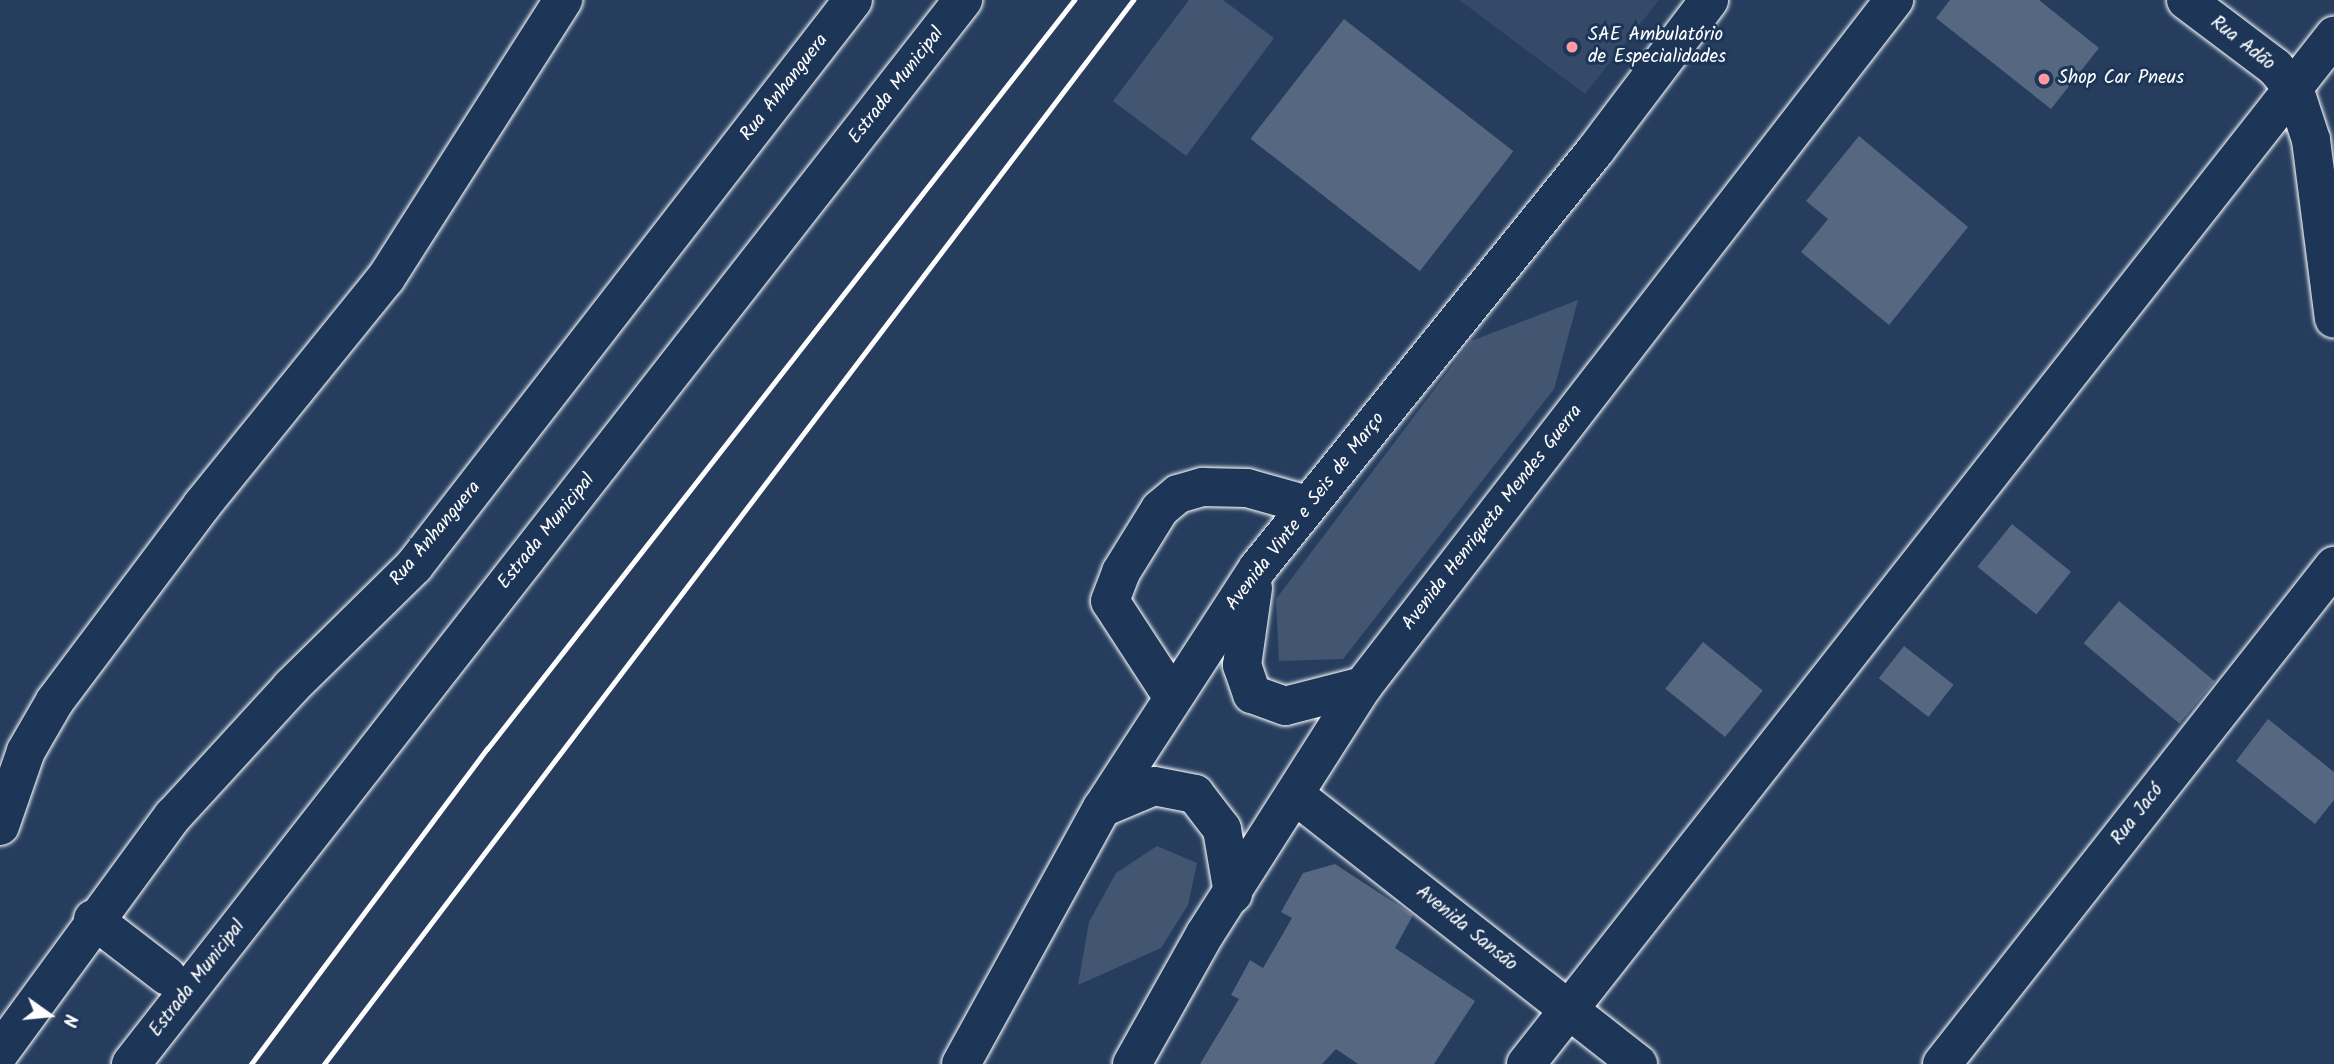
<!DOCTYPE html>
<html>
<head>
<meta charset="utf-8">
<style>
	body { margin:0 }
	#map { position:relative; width:2334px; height:1064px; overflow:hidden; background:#263d5e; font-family:Kalam,sans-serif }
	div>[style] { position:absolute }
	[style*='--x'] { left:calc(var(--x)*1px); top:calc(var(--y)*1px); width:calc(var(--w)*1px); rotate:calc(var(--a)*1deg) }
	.built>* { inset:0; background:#344a68 }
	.green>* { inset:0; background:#425672 }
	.building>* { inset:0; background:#556781; transform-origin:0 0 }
	.roads { filter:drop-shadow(0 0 2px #fff) drop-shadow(0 0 2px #fff) }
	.minor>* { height:38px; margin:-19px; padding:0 19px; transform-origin:19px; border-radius:19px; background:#1d3557 }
	.major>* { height:38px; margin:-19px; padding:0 19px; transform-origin:19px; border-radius:19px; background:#1d3557 }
	.rail>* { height:5px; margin:-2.5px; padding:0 2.5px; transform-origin:2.5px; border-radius:2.5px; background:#fff }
	.dots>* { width:19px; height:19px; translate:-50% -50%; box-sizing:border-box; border:4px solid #1d3557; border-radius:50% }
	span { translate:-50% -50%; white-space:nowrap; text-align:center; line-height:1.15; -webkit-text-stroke:6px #1d3557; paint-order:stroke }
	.poi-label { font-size:19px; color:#fff }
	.left { translate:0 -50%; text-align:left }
	.street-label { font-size:19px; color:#fff }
	.north { position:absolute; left:14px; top:980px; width:70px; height:70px; -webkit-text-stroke:5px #1d3557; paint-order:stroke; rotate:105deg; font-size:19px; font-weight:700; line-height:28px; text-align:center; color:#fff }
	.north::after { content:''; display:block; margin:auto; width:24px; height:32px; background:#fff; clip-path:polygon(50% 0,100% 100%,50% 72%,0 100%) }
</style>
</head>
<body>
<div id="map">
	<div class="built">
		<div style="clip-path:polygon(1459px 0,1659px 0,1585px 94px)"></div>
	</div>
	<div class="green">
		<div style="clip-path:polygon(1189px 0,1223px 0,1274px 38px,1186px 156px,1113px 101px)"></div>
		<div style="clip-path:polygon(1578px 300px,1554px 389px,1343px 659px,1279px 661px,1276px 599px,1471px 341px)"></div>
		<div style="clip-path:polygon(1157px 846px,1197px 863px,1188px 905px,1161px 948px,1078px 985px,1089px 922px,1116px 873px)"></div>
	</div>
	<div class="building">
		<div style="clip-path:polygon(1950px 0,2039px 0,2099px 48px,2051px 109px,1936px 18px)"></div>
		<div style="left:1344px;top:19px;width:215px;height:152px;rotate:38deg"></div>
		<div style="clip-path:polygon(1859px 136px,1968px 227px,1889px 325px,1801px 252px,1828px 219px,1806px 201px)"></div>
		<div style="left:2012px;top:524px;width:76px;height:55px;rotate:39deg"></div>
		<div style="left:2119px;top:601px;width:125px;height:55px;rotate:40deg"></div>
		<div style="left:1703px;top:642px;width:77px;height:60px;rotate:39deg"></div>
		<div style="left:1904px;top:646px;width:63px;height:41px;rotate:38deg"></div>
		<div style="clip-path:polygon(2268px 719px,2334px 772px,2334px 800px,2315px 824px,2236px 761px)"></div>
		<div style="clip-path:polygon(1335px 864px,1413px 915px,1395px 948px,1475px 1001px,1434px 1064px,1358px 1064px,1336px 1049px,1322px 1064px,1200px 1064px,1239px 999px,1231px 995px,1250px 960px,1263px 968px,1292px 918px,1281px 912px,1303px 873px)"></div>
	</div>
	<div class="roads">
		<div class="minor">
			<div style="--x:2186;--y:0;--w:111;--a:37"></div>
			<div style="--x:2275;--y:67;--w:31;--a:50"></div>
			<div style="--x:2295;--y:91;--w:52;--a:71.9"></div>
			<div style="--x:2311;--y:140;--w:180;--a:82.7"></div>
			<div style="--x:1172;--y:696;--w:113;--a:-123.1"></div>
			<div style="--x:1110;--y:601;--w:31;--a:-69"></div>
			<div style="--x:1121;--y:572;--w:74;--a:-58.2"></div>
			<div style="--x:1160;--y:509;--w:23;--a:-40"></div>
			<div style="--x:1178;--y:494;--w:26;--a:-16"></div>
			<div style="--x:1203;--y:487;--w:44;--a:1.3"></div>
			<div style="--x:1247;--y:488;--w:63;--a:15.6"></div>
			<div style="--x:1295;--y:795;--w:436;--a:38.1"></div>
			<div style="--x:0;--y:826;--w:79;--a:-70.9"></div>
			<div style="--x:26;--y:751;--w:58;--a:-59.9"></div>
			<div style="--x:55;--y:701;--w:245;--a:-53.1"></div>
			<div style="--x:202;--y:505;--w:292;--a:-51"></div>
			<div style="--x:386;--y:278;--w:330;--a:-57.5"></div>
			<div style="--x:1526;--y:1064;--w:1308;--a:-51.83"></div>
			<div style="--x:1942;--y:1064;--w:634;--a:-51.79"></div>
		</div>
		<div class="major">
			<div style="--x:1253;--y:588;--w:78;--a:98.1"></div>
			<div style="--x:1242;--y:665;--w:31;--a:71"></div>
			<div style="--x:1252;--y:694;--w:35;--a:20"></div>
			<div style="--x:1285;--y:706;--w:81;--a:-14.4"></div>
			<div style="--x:1102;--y:808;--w:56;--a:-22.9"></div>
			<div style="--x:1154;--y:786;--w:42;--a:11"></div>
			<div style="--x:1195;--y:794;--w:44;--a:52.4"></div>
			<div style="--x:1222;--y:829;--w:66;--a:80.4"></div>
			<div style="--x:93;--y:919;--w:93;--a:37.6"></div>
			<div style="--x:0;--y:1052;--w:293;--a:-53.8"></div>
			<div style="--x:173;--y:816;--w:175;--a:-47.5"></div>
			<div style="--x:291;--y:687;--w:173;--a:-44.5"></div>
			<div style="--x:414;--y:566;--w:716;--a:-52.2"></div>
			<div style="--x:131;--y:1064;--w:1351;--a:-51.98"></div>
			<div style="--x:961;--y:1064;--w:292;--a:-61.2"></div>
			<div style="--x:1102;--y:808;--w:286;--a:-57"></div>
			<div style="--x:1258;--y:568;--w:536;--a:-51.06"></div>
			<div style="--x:1595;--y:151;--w:189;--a:-52.9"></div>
			<div style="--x:1132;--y:1064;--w:149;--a:-60.7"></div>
			<div style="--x:1205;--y:934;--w:294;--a:-57.5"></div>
			<div style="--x:1363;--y:686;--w:868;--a:-52.26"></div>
		</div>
	</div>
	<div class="rail">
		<div style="--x:251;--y:1064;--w:394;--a:-53.2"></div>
		<div style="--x:487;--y:749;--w:952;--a:-51.91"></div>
		<div style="--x:324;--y:1064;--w:1337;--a:-52.75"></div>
	</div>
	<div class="dots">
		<div style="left:1572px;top:47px;background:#ff9aa2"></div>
		<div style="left:2044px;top:79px;background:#ff9aa2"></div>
	</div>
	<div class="poi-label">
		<span class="left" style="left:1588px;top:47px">SAE Ambulatório<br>de Especialidades</span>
		<span class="left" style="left:2058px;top:79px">Shop Car Pneus</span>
	</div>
	<div class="street-label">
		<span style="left:2242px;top:44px;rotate:38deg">Rua Adão</span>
		<span style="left:897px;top:86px;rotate:-52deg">Estrada Municipal</span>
		<span style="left:785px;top:88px;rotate:-52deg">Rua Anhanguera</span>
		<span style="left:1306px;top:512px;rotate:-52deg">Avenida Vinte e Seis de Março</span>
		<span style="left:1493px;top:518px;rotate:-52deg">Avenida Henriqueta Mendes Guerra</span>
		<span style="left:547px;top:532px;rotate:-51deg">Estrada Municipal</span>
		<span style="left:436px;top:534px;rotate:-50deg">Rua Anhanguera</span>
		<span style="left:2138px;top:815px;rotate:-52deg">Rua Jacó</span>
		<span style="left:1466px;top:929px;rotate:39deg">Avenida Sansão</span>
		<span style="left:198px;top:979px;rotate:-52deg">Estrada Municipal</span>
	</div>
	<div class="north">N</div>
</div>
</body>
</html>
